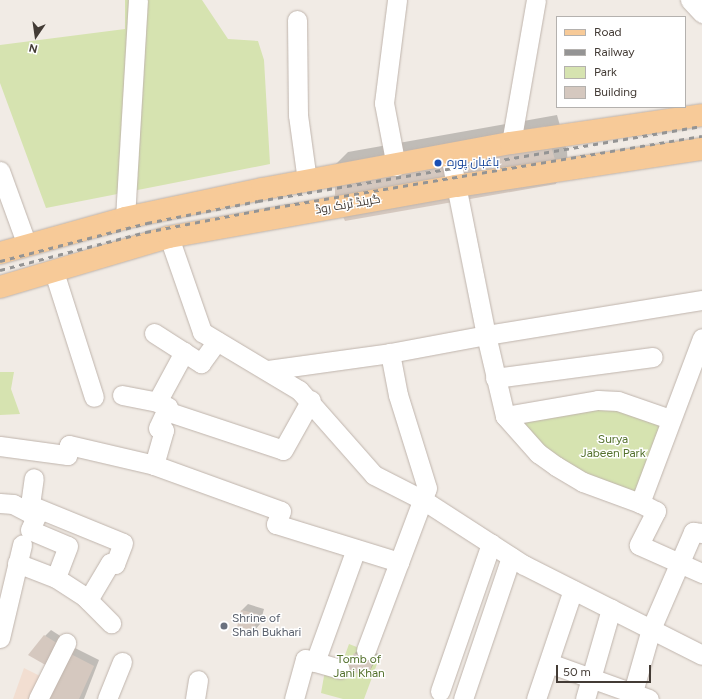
<!DOCTYPE html>
<html>
<head>
<meta charset="utf-8">
<style>
	body { margin:0 }
	#map { position:relative; width:702px; height:699px; overflow:hidden; background:#f1ebe5; font-family:Figtree,Cairo,sans-serif }
	div>[style] { position:absolute }
	[style*='--x'] { left:calc(var(--x)*1px); top:calc(var(--y)*1px); width:calc(var(--w)*1px); rotate:calc(var(--a)*1deg) }
	.commercial>* { inset:0; background:#f2ded1 }
	.green>* { inset:0; background:#d6e3b0 }
	.shadow>* { inset:0; background:#0003 }
	.building>* { inset:0; background:#d5c8bf; transform-origin:0 0 }
	.roads { filter:drop-shadow(0 0 1px #bfb4ac) drop-shadow(0 0 1px #bfb4ac) }
	.minor>* { height:19px; margin:-9.5px; padding:0 9.5px; transform-origin:9.5px; border-radius:9.5px; background:#fff }
	.major>* { height:22px; margin:-11px; padding:0 11px; transform-origin:11px; border-radius:11px; background:#f7ca98 }
	.rail>* { height:3px; margin-top:-1.5px; transform-origin:0; background:repeating-linear-gradient(90deg,#949494 0 5px,transparent 0 10px) }
	.dots>* { width:11px; height:11px; translate:-50% -50%; box-sizing:border-box; border:2px solid #fff; border-radius:50% }
	span { translate:-50% -50%; white-space:nowrap; text-align:center; line-height:1.15; -webkit-text-stroke:3px #fff; paint-order:stroke }
	.transit-label { font-size:12px; color:#164399 }
	.left { translate:0 -50%; text-align:left }
	.street-label { font-size:12px; color:#433b35 }
	.park-label { font-size:12px; color:#54712d }
	.worship-label { font-size:12px; color:#5b616d }
	.legend { position:absolute; left:556px; top:16px; width:130px; height:92px; box-sizing:border-box; background:#fff; border:1px solid #b4b1ae; margin:0; padding:5px 7px; list-style:none; font-size:12px; color:#433b35 }
	.legend li { display:flex; align-items:center; gap:8px; height:20px }
	.legend b { width:20px; border:1px solid #b4b1ae }
	.north { position:absolute; left:16px; top:16px; width:40px; height:40px; -webkit-text-stroke:3px #fff; paint-order:stroke; rotate:193deg; font-size:11px; font-weight:700; line-height:16px; text-align:center; color:#433b35 }
	.north::after { content:''; display:block; margin:auto; width:14px; height:18px; background:#433b35; clip-path:polygon(50% 0,100% 100%,50% 72%,0 100%) }
	.scale { position:absolute; left:556px; top:665px; width:95px; height:18px; box-sizing:border-box; border:2px solid #433b35; border-top:0; padding-left:5px; font-size:12px; line-height:14px; white-space:nowrap; color:#433b35; -webkit-text-stroke:3px #fff; paint-order:stroke }
</style>
</head>
<body>
<div id="map">
	<div class="commercial">
		<div style="clip-path:polygon(24px 668px,44px 678px,34px 699px,13px 699px)"></div>
	</div>
	<div class="green">
		<div style="clip-path:polygon(125px 0,202px 0,228px 39px,258px 41px,264px 60px,270px 164px,46px 208px,0 83px,0 45px,125px 29px)"></div>
		<div style="clip-path:polygon(0 372px,14px 372px,11px 389px,20px 414px,0 415px)"></div>
		<div style="clip-path:polygon(598px 400px,670px 419px,640px 503px,583px 482px,505px 416px)"></div>
		<div style="clip-path:polygon(349px 644px,380px 656px,364px 699px,343px 699px,321px 693px,326px 665px,340px 669px)"></div>
	</div>
	<div class="shadow">
		<div style="clip-path:polygon(557px 115px,567px 151px,568px 171px,556px 183px,337px 203px,336px 164px,348px 152px)"></div>
		<div style="clip-path:polygon(248px 604px,264px 609px,260px 624px,255px 630px,238px 626px,242px 610px)"></div>
		<div style="clip-path:polygon(51px 630px,65px 639px,54px 660px,45px 636px)"></div>
		<div style="clip-path:polygon(71px 646px,99px 660px,84px 699px,43px 699px)"></div>
		<div style="clip-path:polygon(361px 648px,379px 654px,367px 676px,355px 653px)"></div>
	</div>
	<div class="building">
		<div style="clip-path:polygon(545px 126px,556px 163px,556px 184px,345px 221px,335px 199px,335px 164px)"></div>
		<div style="left:241px;top:610px;width:17px;height:17px;rotate:13deg"></div>
		<div style="clip-path:polygon(44px 635px,60px 645px,49px 667px,28px 655px)"></div>
		<div style="clip-path:polygon(65px 651px,94px 666px,79px 699px,42px 699px)"></div>
		<div style="left:354px;top:653px;width:21px;height:18px;rotate:19deg"></div>
	</div>
	<div class="roads">
		<div class="minor">
			<div style="--x:690;--y:0;--w:18;--a:47"></div>
			<div style="--x:297;--y:20;--w:95;--a:89.4"></div>
			<div style="--x:298;--y:115;--w:67;--a:82.2"></div>
			<div style="--x:511;--y:143;--w:145;--a:-80.1"></div>
			<div style="--x:450;--y:155;--w:184;--a:78.7"></div>
			<div style="--x:486;--y:335;--w:219;--a:-9.2"></div>
			<div style="--x:396;--y:166;--w:64;--a:-100.8"></div>
			<div style="--x:384;--y:103;--w:104;--a:-82.8"></div>
			<div style="--x:0;--y:171;--w:79;--a:70"></div>
			<div style="--x:125;--y:218;--w:218;--a:-86.6"></div>
			<div style="--x:169;--y:237;--w:101;--a:70.8"></div>
			<div style="--x:202;--y:332;--w:113;--a:30.9"></div>
			<div style="--x:299;--y:390;--w:113;--a:48.6"></div>
			<div style="--x:374;--y:475;--w:55;--a:27"></div>
			<div style="--x:423;--y:500;--w:120;--a:32.8"></div>
			<div style="--x:524;--y:565;--w:199;--a:26.8"></div>
			<div style="--x:54;--y:272;--w:131;--a:72.3"></div>
			<div style="--x:154;--y:333;--w:56;--a:32.6"></div>
			<div style="--x:201;--y:363;--w:27;--a:-54"></div>
			<div style="--x:268;--y:370;--w:123;--a:-7.9"></div>
			<div style="--x:390;--y:353;--w:98;--a:-10.6"></div>
			<div style="--x:486;--y:335;--w:83;--a:76.8"></div>
			<div style="--x:505;--y:416;--w:94;--a:-9.8"></div>
			<div style="--x:598;--y:400;--w:20;--a:3"></div>
			<div style="--x:618;--y:401;--w:55;--a:19.1"></div>
			<div style="--x:495;--y:378;--w:159;--a:-7.6"></div>
			<div style="--x:122;--y:395;--w:36;--a:11"></div>
			<div style="--x:157;--y:402;--w:57;--a:-61.6"></div>
			<div style="--x:166;--y:411;--w:123;--a:18.4"></div>
			<div style="--x:283;--y:450;--w:57;--a:-60.8"></div>
			<div style="--x:505;--y:416;--w:50;--a:48.3"></div>
			<div style="--x:538;--y:453;--w:22;--a:36"></div>
			<div style="--x:556;--y:466;--w:31;--a:31"></div>
			<div style="--x:583;--y:482;--w:61;--a:20.2"></div>
			<div style="--x:640;--y:503;--w:176;--a:-69.4"></div>
			<div style="--x:0;--y:446;--w:68;--a:7.7"></div>
			<div style="--x:67;--y:455;--w:10;--a:-79"></div>
			<div style="--x:69;--y:445;--w:87;--a:13.2"></div>
			<div style="--x:154;--y:465;--w:135;--a:19.9"></div>
			<div style="--x:281;--y:511;--w:14;--a:111"></div>
			<div style="--x:276;--y:524;--w:129;--a:17.2"></div>
			<div style="--x:154;--y:465;--w:36;--a:-74"></div>
			<div style="--x:164;--y:430;--w:6;--a:-162"></div>
			<div style="--x:158;--y:428;--w:23;--a:-65"></div>
			<div style="--x:168;--y:407;--w:8;--a:-157"></div>
			<div style="--x:0;--y:503;--w:13;--a:4"></div>
			<div style="--x:13;--y:504;--w:26;--a:28"></div>
			<div style="--x:36;--y:516;--w:15;--a:113"></div>
			<div style="--x:30;--y:530;--w:41;--a:22.8"></div>
			<div style="--x:68;--y:546;--w:34;--a:111"></div>
			<div style="--x:640;--y:503;--w:18;--a:27"></div>
			<div style="--x:656;--y:511;--w:38;--a:117"></div>
			<div style="--x:639;--y:545;--w:69;--a:24"></div>
			<div style="--x:30;--y:505;--w:100;--a:22.2"></div>
			<div style="--x:123;--y:543;--w:22;--a:111"></div>
			<div style="--x:115;--y:564;--w:5;--a:-169"></div>
			<div style="--x:110;--y:563;--w:43;--a:120.7"></div>
			<div style="--x:29;--y:512;--w:34;--a:-82"></div>
			<div style="--x:17;--y:563;--w:42;--a:21"></div>
			<div style="--x:56;--y:578;--w:35;--a:33"></div>
			<div style="--x:85;--y:597;--w:37;--a:45"></div>
			<div style="--x:0;--y:638;--w:96;--a:-76.7"></div>
			<div style="--x:366;--y:650;--w:173;--a:-69.4"></div>
			<div style="--x:427;--y:488;--w:97;--a:-107.3"></div>
			<div style="--x:398;--y:395;--w:43;--a:-100.8"></div>
			<div style="--x:315;--y:662;--w:120;--a:-70.1"></div>
			<div style="--x:549;--y:663;--w:106;--a:19.8"></div>
			<div style="--x:440;--y:691;--w:156;--a:-70.9"></div>
			<div style="--x:38;--y:699;--w:63;--a:-63.4"></div>
			<div style="--x:107;--y:699;--w:40;--a:-68"></div>
			<div style="--x:195;--y:699;--w:19;--a:-81"></div>
			<div style="--x:294;--y:699;--w:41;--a:-74.6"></div>
			<div style="--x:305;--y:659;--w:36;--a:16"></div>
			<div style="--x:463;--y:699;--w:150;--a:-71.3"></div>
			<div style="--x:536;--y:699;--w:115;--a:-71.3"></div>
			<div style="--x:585;--y:699;--w:94;--a:-73.9"></div>
			<div style="--x:631;--y:699;--w:73;--a:-74.1"></div>
			<div style="--x:651;--y:629;--w:106;--a:-66.6"></div>
			<div style="--x:693;--y:532;--w:9;--a:6"></div>
		</div>
		<div class="major">
			<div style="--x:0;--y:253;--w:130;--a:-15.6"></div>
			<div style="--x:125;--y:218;--w:140;--a:-12"></div>
			<div style="--x:262;--y:189;--w:253;--a:-10.5"></div>
			<div style="--x:511;--y:143;--w:193;--a:-8.3"></div>
			<div style="--x:0;--y:287;--w:176;--a:-16.5"></div>
			<div style="--x:169;--y:237;--w:291;--a:-10.1"></div>
			<div style="--x:456;--y:186;--w:249;--a:-8.6"></div>
		</div>
	</div>
	<div class="rail">
		<div style="--x:0;--y:261;--w:152;--a:-14.5"></div>
		<div style="--x:147;--y:223;--w:113;--a:-11.2"></div>
		<div style="--x:258;--y:201;--w:450;--a:-9.6"></div>
		<div style="--x:0;--y:270;--w:151;--a:-14.6"></div>
		<div style="--x:146;--y:232;--w:121;--a:-10.9"></div>
		<div style="--x:265;--y:209;--w:443;--a:-9.5"></div>
	</div>
	<div class="dots">
		<div style="left:438px;top:163px;background:#1a4fb4"></div>
		<div style="left:224px;top:626px;background:#6b7280"></div>
	</div>
	<div class="transit-label">
		<span class="left" style="left:447px;top:163px">باغبان پورہ</span>
	</div>
	<div class="street-label">
		<span style="left:348px;top:205px;rotate:-10deg">گرینڈ ٹرنک روڈ</span>
	</div>
	<div class="park-label">
		<span style="left:613px;top:447px">Surya<br>Jabeen Park</span>
		<span style="left:359px;top:667px">Tomb of<br>Jani Khan</span>
	</div>
	<div class="worship-label">
		<span class="left" style="left:232px;top:626px">Shrine of<br>Shah Bukhari</span>
	</div>
	<ul class="legend">
	<li><b style="height:5px;background:#f7ca98"></b>Road</li>
	<li><b style="height:5px;background:#949494"></b>Railway</li>
	<li><b style="height:11px;background:#d6e3b0"></b>Park</li>
	<li><b style="height:11px;background:#d5c8bf"></b>Building</li>
	</ul>
	<div class="north">N</div>
	<div class="scale">50 m</div>
</div>
</body>
</html>
